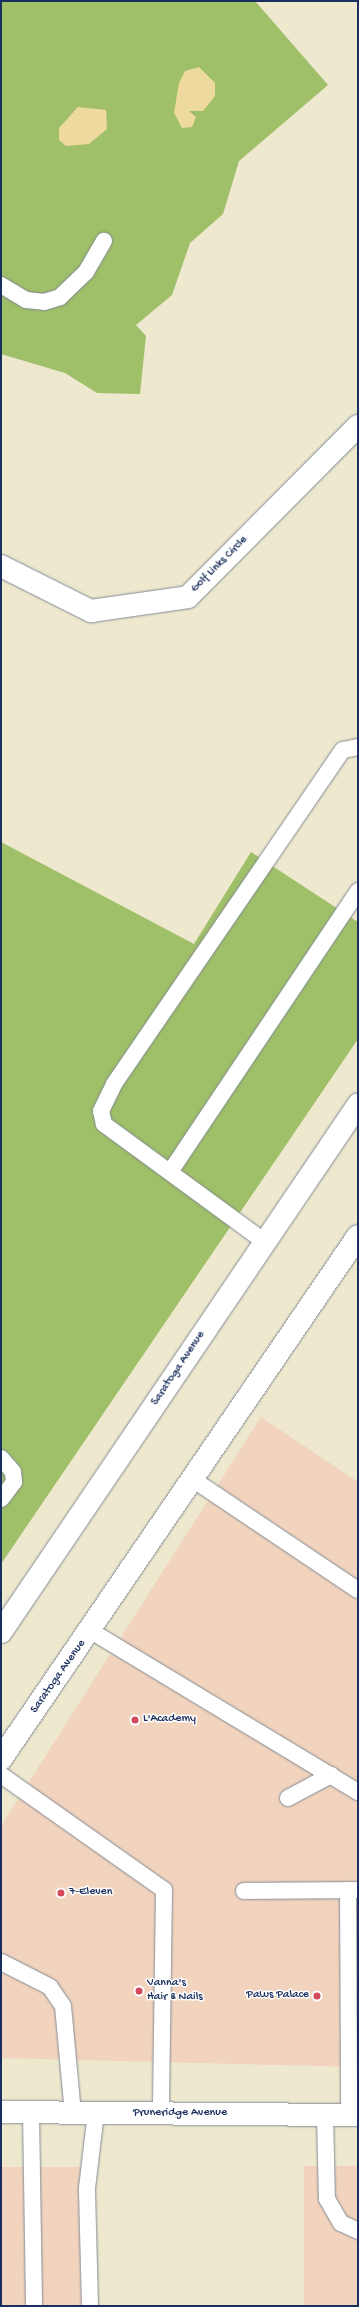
<!DOCTYPE html>
<html>
<head>
<meta charset="utf-8">
<style>
	body { margin:0 }
	#map { position:relative; width:359px; height:2307px; overflow:hidden; background:#ede8ce; font-family:"Gochi Hand",sans-serif }
	div>[style] { position:absolute }
	[style*='--x'] { left:calc(var(--x)*1px); top:calc(var(--y)*1px); width:calc(var(--w)*1px); rotate:calc(var(--a)*1deg) }
	.built>* { inset:0; background:#f2d4be; transform-origin:0 0 }
	.green>* { inset:0; background:#9fbf68 }
	.sand>* { inset:0; background:#eeda9e }
	.roads { filter:drop-shadow(0 0 1px #848c96) drop-shadow(0 0 1px #848c96) }
	.lane>* { height:16px; margin:-8px; padding:0 8px; transform-origin:8px; border-radius:8px; background:#fff }
	.street>* { height:22px; margin:-11px; padding:0 11px; transform-origin:11px; border-radius:11px; background:#fff }
	.secondary>* { height:22px; margin:-11px; padding:0 11px; transform-origin:11px; border-radius:11px; background:#fff }
	.dots>* { width:11px; height:11px; translate:-50% -50%; box-sizing:border-box; border:2px solid #fff; border-radius:50% }
	span { translate:-50% -50%; white-space:nowrap; text-align:center; line-height:1.15; -webkit-text-stroke:3px #fff; paint-order:stroke }
	.street-label { font-size:12px; color:#1b2f5e }
	.poi-label { font-size:12px; color:#1b2f5e }
	.left { translate:0 -50%; text-align:left }
	.right { translate:-100% -50%; text-align:right }
	.frame { position:absolute; inset:0; border:2px solid #1b2f5e; pointer-events:none }
</style>
</head>
<body>
<div id="map">
	<div class="built">
		<div style="clip-path:polygon(261px 1417px,358px 1482px,358px 2067px,1px 2058px,1px 1826px)"></div>
		<div style="left:358px;top:2166px;width:140px;height:54px;rotate:90deg"></div>
		<div style="left:91px;top:2167px;width:139px;height:90px;rotate:90deg"></div>
	</div>
	<div class="green">
		<div style="clip-path:polygon(1px 1px,255px 1px,328px 85px,239px 161px,223px 214px,190px 243px,172px 295px,136px 325px,146px 336px,140px 394px,97px 393px,65px 373px,1px 354px)"></div>
		<div style="clip-path:polygon(1px 842px,194px 944px,251px 852px,358px 922px,358px 1039px,1px 1564px)"></div>
	</div>
	<div class="sand">
		<div style="clip-path:polygon(199px 67px,215px 83px,215px 96px,203px 111px,189px 111px,196px 117px,192px 127px,182px 128px,174px 113px,179px 83px,185px 71px)"></div>
		<div style="clip-path:polygon(78px 107px,106px 110px,107px 129px,89px 144px,66px 146px,59px 140px,59px 128px)"></div>
	</div>
	<div class="roads">
		<div class="lane">
			<div style="--x:1;--y:285;--w:29;--a:31"></div>
			<div style="--x:26;--y:300;--w:18;--a:6"></div>
			<div style="--x:44;--y:302;--w:17;--a:-17"></div>
			<div style="--x:60;--y:297;--w:36;--a:-44"></div>
			<div style="--x:86;--y:272;--w:36;--a:-60"></div>
			<div style="--x:170;--y:1172;--w:338;--a:-56.2"></div>
			<div style="--x:265;--y:1242;--w:200;--a:-143.8"></div>
			<div style="--x:104;--y:1124;--w:13;--a:-103"></div>
			<div style="--x:101;--y:1111;--w:30;--a:-64"></div>
			<div style="--x:114;--y:1084;--w:405;--a:-55.6"></div>
			<div style="--x:343;--y:750;--w:15;--a:-11"></div>
			<div style="--x:1;--y:1458;--w:18;--a:49"></div>
			<div style="--x:13;--y:1472;--w:10;--a:84"></div>
			<div style="--x:14;--y:1482;--w:21;--a:127"></div>
			<div style="--x:194;--y:1480;--w:197;--a:33.9"></div>
			<div style="--x:91;--y:1631;--w:312;--a:31.1"></div>
			<div style="--x:1;--y:1775;--w:199;--a:35.2"></div>
			<div style="--x:164;--y:1890;--w:224;--a:90.8"></div>
			<div style="--x:288;--y:1798;--w:49;--a:-28.1"></div>
			<div style="--x:348;--y:1890;--w:225;--a:89.7"></div>
			<div style="--x:244;--y:1891;--w:114;--a:-0.5"></div>
			<div style="--x:1;--y:1962;--w:55;--a:27"></div>
			<div style="--x:50;--y:1987;--w:23;--a:56"></div>
			<div style="--x:63;--y:2006;--w:107;--a:84.7"></div>
			<div style="--x:31;--y:2113;--w:193;--a:89.1"></div>
			<div style="--x:325;--y:2114;--w:85;--a:88.7"></div>
			<div style="--x:327;--y:2199;--w:28;--a:60"></div>
			<div style="--x:341;--y:2223;--w:19;--a:25"></div>
			<div style="--x:90;--y:2306;--w:118;--a:-91.5"></div>
			<div style="--x:87;--y:2188;--w:76;--a:-83.2"></div>
		</div>
		<div class="street">
			<div style="--x:1;--y:566;--w:101;--a:26.6"></div>
			<div style="--x:91;--y:611;--w:98;--a:-8.2"></div>
			<div style="--x:188;--y:597;--w:241;--a:-45.2"></div>
		</div>
		<div class="secondary">
			<div style="--x:1;--y:1632;--w:637;--a:-55.89"></div>
			<div style="--x:1;--y:1759;--w:633;--a:-55.68"></div>
			<div style="--x:1;--y:2112;--w:357;--a:0.5"></div>
		</div>
	</div>
	<div class="dots">
		<div style="left:135px;top:1720px;background:#d1495b"></div>
		<div style="left:61px;top:1893px;background:#d1495b"></div>
		<div style="left:139px;top:1991px;background:#d1495b"></div>
		<div style="left:317px;top:1996px;background:#d1495b"></div>
	</div>
	<div class="street-label">
		<span style="left:220px;top:565px;rotate:-45deg">Golf Links Circle</span>
		<span style="left:179px;top:1369px;rotate:-56deg">Saratoga Avenue</span>
		<span style="left:59px;top:1677px;rotate:-55deg">Saratoga Avenue</span>
		<span style="left:180px;top:2114px">Pruneridge Avenue</span>
	</div>
	<div class="poi-label">
		<span class="left" style="left:143px;top:1720px">L'Academy</span>
		<span class="left" style="left:69px;top:1893px">7-Eleven</span>
		<span class="left" style="left:147px;top:1991px">Vanna's<br>Hair &amp; Nails</span>
		<span class="right" style="left:309px;top:1996px">Paws Palace</span>
	</div>
	<div class="frame"></div>
</div>
</body>
</html>
